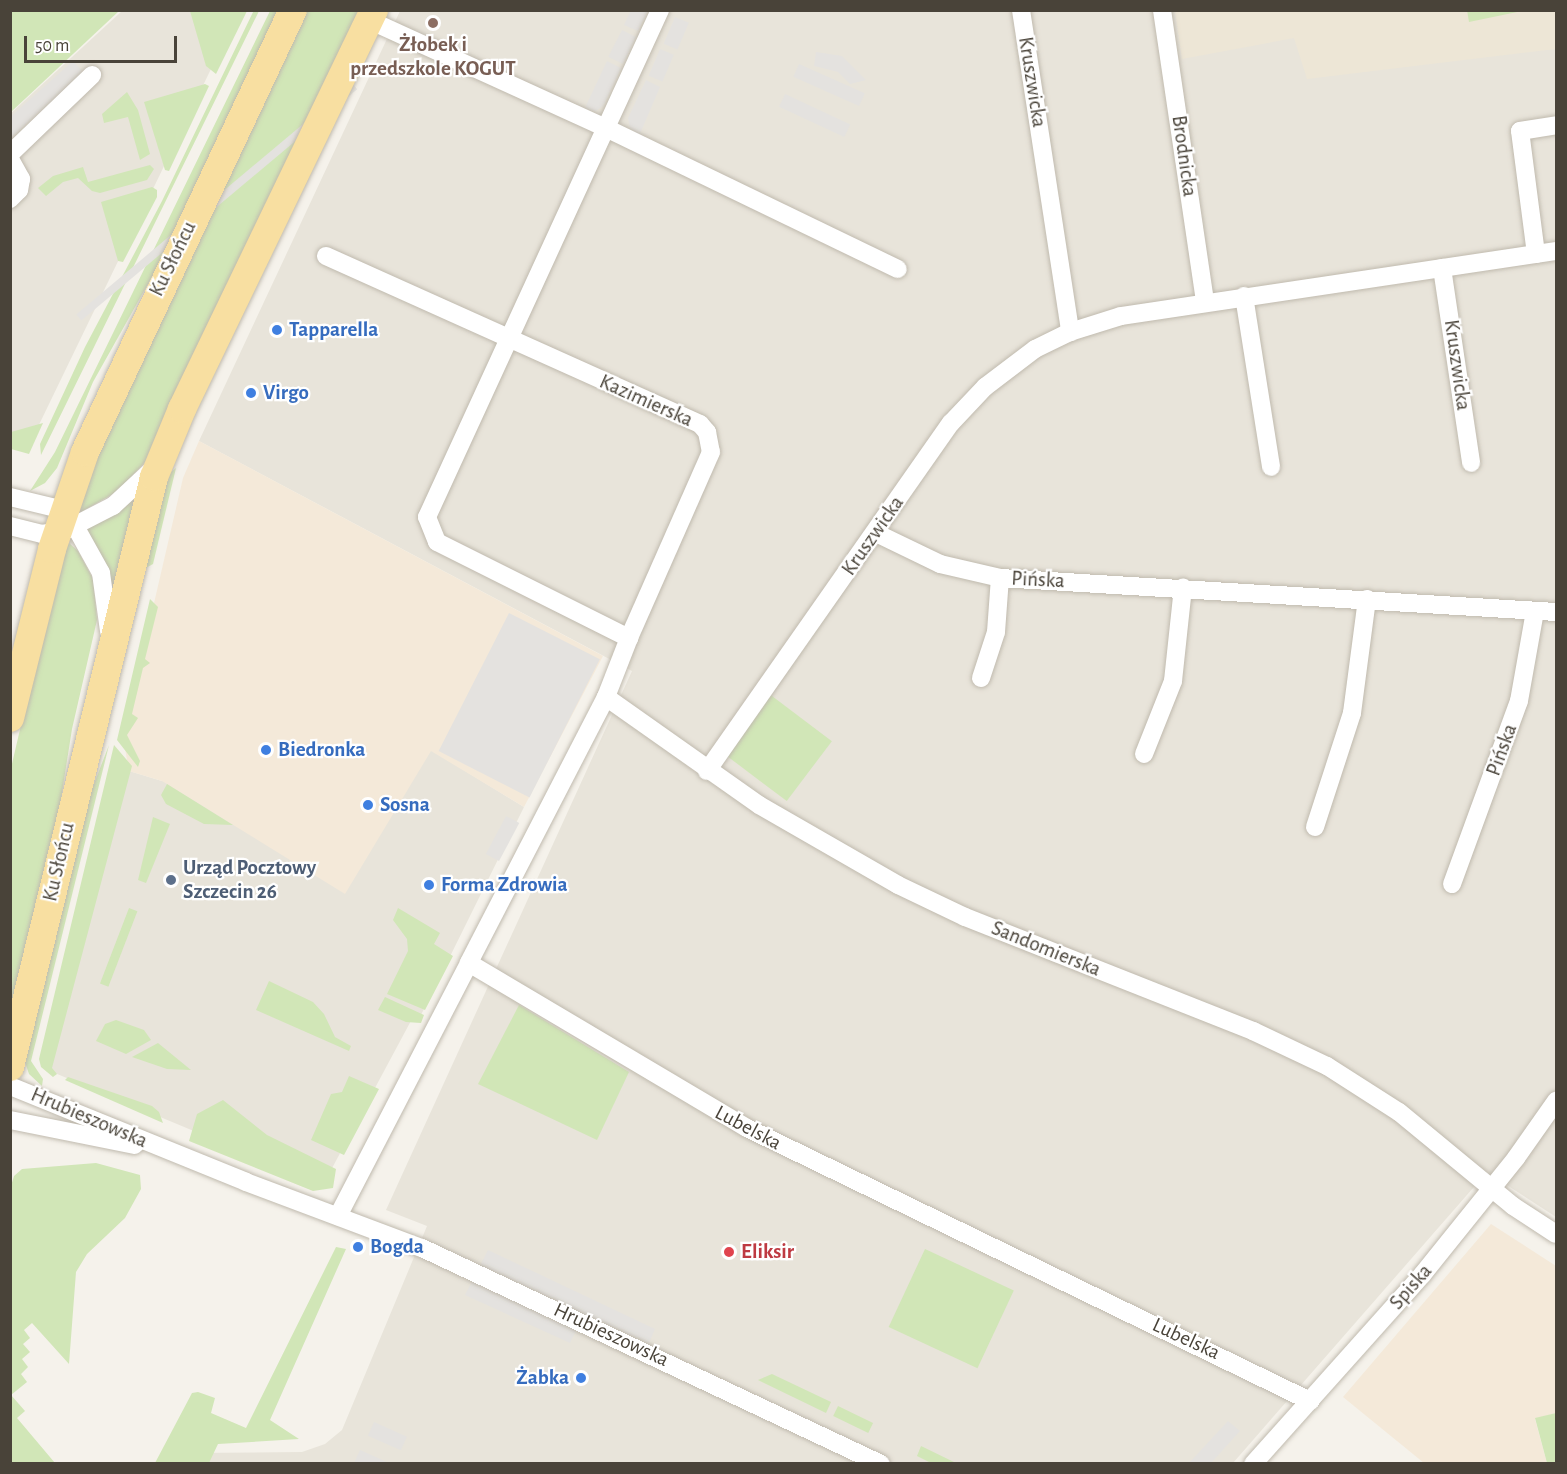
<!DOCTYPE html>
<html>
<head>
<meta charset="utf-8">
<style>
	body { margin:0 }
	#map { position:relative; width:1567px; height:1474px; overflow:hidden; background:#f5f2eb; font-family:"Alegreya Sans",sans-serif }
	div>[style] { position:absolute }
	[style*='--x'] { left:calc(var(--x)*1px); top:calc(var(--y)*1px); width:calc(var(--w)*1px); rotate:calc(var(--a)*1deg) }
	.residential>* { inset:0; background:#e8e4da }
	.commercial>* { inset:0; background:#f4e9d9 }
	.education>* { inset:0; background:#ede6d6 }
	.green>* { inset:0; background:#d1e6b7; transform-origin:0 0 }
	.parking>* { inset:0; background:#e4e2df; transform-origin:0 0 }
	.roads { filter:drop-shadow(0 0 2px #c0baae) drop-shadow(0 0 2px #c0baae) }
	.minor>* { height:18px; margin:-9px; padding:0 9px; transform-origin:9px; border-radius:9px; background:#fff }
	.primary>* { height:28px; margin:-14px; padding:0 14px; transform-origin:14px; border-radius:14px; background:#f8dfa1 }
	.dots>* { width:16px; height:16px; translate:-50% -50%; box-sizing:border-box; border:3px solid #fff; border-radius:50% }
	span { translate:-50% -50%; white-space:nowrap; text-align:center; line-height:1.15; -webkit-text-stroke:4.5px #fff; paint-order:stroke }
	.education-label { font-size:21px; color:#785e54; font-weight:700 }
	.street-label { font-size:21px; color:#494339 }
	.shop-label { font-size:21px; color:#366cbe; font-weight:700 }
	.left { translate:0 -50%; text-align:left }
	.right { translate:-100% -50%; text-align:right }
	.service-label { font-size:21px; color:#4e5e75; font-weight:700 }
	.health-label { font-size:21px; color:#be3a42; font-weight:700 }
	.frame { position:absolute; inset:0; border:12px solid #494339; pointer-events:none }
	.scale { position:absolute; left:24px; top:36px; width:153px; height:27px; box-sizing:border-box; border:3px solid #494339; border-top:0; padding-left:8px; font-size:18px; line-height:21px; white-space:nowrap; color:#494339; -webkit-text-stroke:4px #fff; paint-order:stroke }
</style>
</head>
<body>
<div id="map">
	<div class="residential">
		<div style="clip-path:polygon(122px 11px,239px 11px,35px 433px,10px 440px,10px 114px)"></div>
		<div style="clip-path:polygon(400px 11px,1556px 11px,1556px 1217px,1487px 1172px,1233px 1463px,181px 1464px,186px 1453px,302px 1452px,325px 1444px,342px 1430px,427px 1226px,386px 1210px,632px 671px,199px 441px)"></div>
		<div style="clip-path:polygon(431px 750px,524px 807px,419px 1019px,413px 1017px,323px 1185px,50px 1071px,129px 771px,162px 781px)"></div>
	</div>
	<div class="commercial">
		<div style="clip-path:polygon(199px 441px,603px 656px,524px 807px,431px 751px,345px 894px,162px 781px,129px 771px,123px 737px,183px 478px)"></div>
		<div style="clip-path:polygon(1491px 1224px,1556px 1266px,1556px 1413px,1535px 1419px,1547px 1463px,1424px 1463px,1343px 1397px)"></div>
	</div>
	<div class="education">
		<div style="clip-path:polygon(1175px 11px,1556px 11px,1556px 49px,1307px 79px,1294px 38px,1182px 59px)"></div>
	</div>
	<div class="green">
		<div style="clip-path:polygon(11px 10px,119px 10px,119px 11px,11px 112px)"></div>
		<div style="clip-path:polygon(254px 10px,259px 11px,41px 455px,40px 444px,85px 347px,162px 201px)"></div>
		<div style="clip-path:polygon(1467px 10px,1522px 10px,1522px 11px,1469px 22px)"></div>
		<div style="clip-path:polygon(190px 11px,247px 11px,216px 74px,206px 66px)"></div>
		<div style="clip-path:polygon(270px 11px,280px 11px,153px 275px,93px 382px,57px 468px,45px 483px,30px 491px,55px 452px)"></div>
		<div style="clip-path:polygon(304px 11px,362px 11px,146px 461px,118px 491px,81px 512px,77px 508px,83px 486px)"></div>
		<div style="clip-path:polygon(205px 84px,209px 86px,169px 171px,165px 170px,144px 102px)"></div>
		<div style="clip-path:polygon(127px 92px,138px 110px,150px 154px,140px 160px,128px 117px,104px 123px,102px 114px)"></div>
		<div style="clip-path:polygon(150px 165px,154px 169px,147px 180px,100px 193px,92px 191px,78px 178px,63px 182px,46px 196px,38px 188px,53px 176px,83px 167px,88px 182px)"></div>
		<div style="clip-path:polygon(152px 187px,157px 190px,157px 197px,123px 262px,118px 261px,101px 202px)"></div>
		<div style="clip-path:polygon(43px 423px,29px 454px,11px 449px,11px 432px)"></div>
		<div style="clip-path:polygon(176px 468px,153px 564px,144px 569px,167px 475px)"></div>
		<div style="clip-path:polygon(136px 497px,112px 591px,84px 529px,117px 512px)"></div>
		<div style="clip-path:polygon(69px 543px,78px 551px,93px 579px,97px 620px,72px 729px,57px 824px,11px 1017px,11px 768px,63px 546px)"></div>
		<div style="clip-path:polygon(150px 599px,158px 607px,145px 659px,150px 663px,143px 668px,132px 714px,138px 718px,127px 735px,140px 761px,138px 767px,117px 740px)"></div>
		<div style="left:768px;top:693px;width:80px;height:75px;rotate:37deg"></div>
		<div style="clip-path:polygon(109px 745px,31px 1061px,43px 1079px,42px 1086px,29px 1074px,24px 1059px,82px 815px)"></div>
		<div style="clip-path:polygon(114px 745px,132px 766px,52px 1068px,57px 1074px,53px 1077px,41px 1067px,39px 1059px)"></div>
		<div style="clip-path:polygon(167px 784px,233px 825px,204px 824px,166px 804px,161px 795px)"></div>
		<div style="clip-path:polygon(153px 817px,170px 824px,146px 883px,138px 880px)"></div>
		<div style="left:129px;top:908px;width:9px;height:81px;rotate:21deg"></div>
		<div style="clip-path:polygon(398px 908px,440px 933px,434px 944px,453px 956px,425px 1010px,387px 994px,408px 951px,407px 939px,393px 920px)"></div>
		<div style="clip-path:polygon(269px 981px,313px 1002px,324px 1014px,335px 1037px,351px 1046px,349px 1051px,256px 1010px)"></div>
		<div style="clip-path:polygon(385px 997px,424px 1015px,421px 1023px,406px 1022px,378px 1010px)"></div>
		<div style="clip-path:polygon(519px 1005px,629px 1072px,597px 1140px,478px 1084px)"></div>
		<div style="clip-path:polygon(116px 1020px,144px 1030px,151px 1040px,126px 1054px,96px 1041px,105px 1024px)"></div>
		<div style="clip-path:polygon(158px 1043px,191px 1070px,167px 1069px,132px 1057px)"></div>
		<div style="clip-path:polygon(349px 1076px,379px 1089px,344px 1155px,311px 1140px,331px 1094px,342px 1092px)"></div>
		<div style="clip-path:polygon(68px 1077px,152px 1106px,159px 1112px,163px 1123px,65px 1080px)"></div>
		<div style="clip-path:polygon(223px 1100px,267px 1135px,336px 1169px,333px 1188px,313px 1191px,189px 1141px,197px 1114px)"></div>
		<div style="clip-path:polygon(96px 1163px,140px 1175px,141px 1189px,125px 1218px,87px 1254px,76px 1272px,69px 1364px,32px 1323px,24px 1330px,30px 1338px,23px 1344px,30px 1352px,22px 1359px,28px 1367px,21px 1374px,27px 1382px,11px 1395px,25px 1411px,17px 1418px,55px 1463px,11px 1463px,10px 1189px,14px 1176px,22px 1169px)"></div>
		<div style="clip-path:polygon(336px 1247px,346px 1249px,270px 1420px,299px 1439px,218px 1444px,209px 1463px,155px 1463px,192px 1393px,198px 1392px,215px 1398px,211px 1413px,246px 1428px)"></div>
		<div style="left:925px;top:1249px;width:98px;height:86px;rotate:25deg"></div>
		<div style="clip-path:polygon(772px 1374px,831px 1402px,826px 1413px,758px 1380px)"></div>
		<div style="left:838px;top:1406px;width:39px;height:11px;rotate:26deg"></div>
		<div style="clip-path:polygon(1556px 1413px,1556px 1463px,1547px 1463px,1535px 1418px)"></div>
		<div style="clip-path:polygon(921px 1446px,956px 1463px,931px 1463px,917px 1456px)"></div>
	</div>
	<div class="parking">
		<div style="clip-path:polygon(631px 10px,648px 11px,638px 31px,624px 25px)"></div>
		<div style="left:675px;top:17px;width:15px;height:29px;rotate:23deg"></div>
		<div style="left:622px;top:30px;width:16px;height:30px;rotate:27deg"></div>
		<div style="left:660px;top:49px;width:15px;height:29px;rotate:23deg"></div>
		<div style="clip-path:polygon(816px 52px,842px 56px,866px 80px,850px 84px,838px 72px,814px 66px)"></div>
		<div style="clip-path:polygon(73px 61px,83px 72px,11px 138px,10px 117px)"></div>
		<div style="clip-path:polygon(607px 61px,621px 68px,603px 106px,596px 111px,584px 110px)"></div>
		<div style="left:799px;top:64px;width:72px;height:14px;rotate:24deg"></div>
		<div style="clip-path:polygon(646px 80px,660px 87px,639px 136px,630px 128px,628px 118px)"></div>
		<div style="left:352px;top:83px;width:8px;height:360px;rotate:50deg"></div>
		<div style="left:785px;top:94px;width:72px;height:14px;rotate:25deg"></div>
		<div style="left:509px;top:613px;width:102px;height:155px;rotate:27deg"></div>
		<div style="left:506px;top:816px;width:15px;height:43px;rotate:28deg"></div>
		<div style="clip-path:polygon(488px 1250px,655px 1329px,649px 1343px,584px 1314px,570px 1343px,465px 1295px)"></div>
		<div style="clip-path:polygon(1228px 1421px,1240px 1431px,1211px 1463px,1189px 1463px)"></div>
		<div style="left:374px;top:1422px;width:36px;height:15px;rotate:24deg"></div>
		<div style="clip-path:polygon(360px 1450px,389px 1463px,354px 1463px)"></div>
	</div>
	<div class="roads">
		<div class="minor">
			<div style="--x:660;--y:10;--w:558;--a:114.68"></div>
			<div style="--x:427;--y:517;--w:27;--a:68"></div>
			<div style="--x:437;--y:542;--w:215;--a:26.6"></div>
			<div style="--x:629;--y:638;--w:63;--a:111.3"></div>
			<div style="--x:606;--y:697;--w:299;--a:117.3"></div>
			<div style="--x:469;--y:963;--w:323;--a:30.7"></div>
			<div style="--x:747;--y:1128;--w:626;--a:25.87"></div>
			<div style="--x:1021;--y:10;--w:326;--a:81.3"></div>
			<div style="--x:1162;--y:10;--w:295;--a:81.6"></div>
			<div style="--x:369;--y:20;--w:260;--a:24.5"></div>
			<div style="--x:606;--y:128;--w:324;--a:25.8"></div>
			<div style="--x:10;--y:154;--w:114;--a:-43.9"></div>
			<div style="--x:10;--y:159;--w:23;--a:61"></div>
			<div style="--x:21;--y:179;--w:11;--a:100"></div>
			<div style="--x:19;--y:190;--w:13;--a:135"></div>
			<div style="--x:1536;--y:254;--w:124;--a:-97.4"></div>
			<div style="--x:1520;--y:131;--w:36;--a:-9"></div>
			<div style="--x:326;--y:256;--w:410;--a:24.2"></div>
			<div style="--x:700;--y:424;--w:11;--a:49"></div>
			<div style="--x:707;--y:432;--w:20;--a:79"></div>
			<div style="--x:711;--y:452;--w:203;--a:113.8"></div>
			<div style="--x:1442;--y:268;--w:197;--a:81.5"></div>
			<div style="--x:1244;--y:296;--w:173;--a:81"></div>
			<div style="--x:10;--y:497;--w:47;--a:13.4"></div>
			<div style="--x:56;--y:508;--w:26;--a:43"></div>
			<div style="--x:75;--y:526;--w:54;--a:61"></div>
			<div style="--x:101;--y:573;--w:59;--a:82.1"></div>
			<div style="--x:10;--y:526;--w:33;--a:14"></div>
			<div style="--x:42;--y:534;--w:24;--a:-9"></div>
			<div style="--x:66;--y:530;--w:53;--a:-27.1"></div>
			<div style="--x:113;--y:506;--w:56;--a:-42.8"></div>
			<div style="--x:876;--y:533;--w:71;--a:25.8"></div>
			<div style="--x:940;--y:564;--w:62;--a:13.1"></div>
			<div style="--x:1000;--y:578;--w:557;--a:3.5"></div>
			<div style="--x:981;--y:678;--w:48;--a:-71.9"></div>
			<div style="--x:996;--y:632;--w:54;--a:-85.8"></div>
			<div style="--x:606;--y:697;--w:187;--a:35.2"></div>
			<div style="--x:759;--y:805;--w:160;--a:29.9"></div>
			<div style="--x:898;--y:885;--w:74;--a:25.5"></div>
			<div style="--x:965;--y:917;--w:310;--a:21.6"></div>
			<div style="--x:1253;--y:1031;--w:82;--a:25.3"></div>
			<div style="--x:1327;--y:1066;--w:85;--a:32.6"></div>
			<div style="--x:1399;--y:1112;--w:148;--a:39.5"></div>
			<div style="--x:1513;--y:1206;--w:51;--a:33.1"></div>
			<div style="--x:1144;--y:754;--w:79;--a:-68.3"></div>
			<div style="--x:1173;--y:681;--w:94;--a:-83.9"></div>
			<div style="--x:707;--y:771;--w:425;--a:-55"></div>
			<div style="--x:951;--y:423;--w:50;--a:-46.6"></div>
			<div style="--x:985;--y:387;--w:63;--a:-37.2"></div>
			<div style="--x:1035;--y:349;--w:39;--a:-26"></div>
			<div style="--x:1070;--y:332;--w:53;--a:-17.4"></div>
			<div style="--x:1121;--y:316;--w:440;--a:-8.5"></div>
			<div style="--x:1315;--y:827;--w:120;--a:-72"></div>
			<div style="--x:1352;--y:713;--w:115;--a:-82.5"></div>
			<div style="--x:1452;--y:884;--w:195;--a:-69.9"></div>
			<div style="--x:1519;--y:701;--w:91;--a:-79.9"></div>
			<div style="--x:10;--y:1086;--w:255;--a:22.1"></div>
			<div style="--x:246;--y:1182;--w:188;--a:20.6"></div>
			<div style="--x:422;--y:1248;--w:507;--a:25.2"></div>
			<div style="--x:10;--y:1120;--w:127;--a:11.3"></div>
			<div style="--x:338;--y:1216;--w:285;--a:-62.6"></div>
			<div style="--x:1253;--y:1464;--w:254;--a:-48.2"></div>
			<div style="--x:1422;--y:1275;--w:150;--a:-51.2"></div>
			<div style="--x:1516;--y:1158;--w:70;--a:-54.9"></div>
		</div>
		<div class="primary">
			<div style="--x:10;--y:718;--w:174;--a:-76"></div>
			<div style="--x:52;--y:549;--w:102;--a:-71.2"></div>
			<div style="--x:85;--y:452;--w:488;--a:-64.8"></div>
			<div style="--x:10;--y:1067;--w:607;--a:-76.28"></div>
			<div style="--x:154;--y:477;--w:74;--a:-67.6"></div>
			<div style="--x:182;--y:409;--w:443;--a:-64.3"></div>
		</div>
	</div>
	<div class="dots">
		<div style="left:433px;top:23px;background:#8d6e63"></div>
		<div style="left:277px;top:330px;background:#3f7fe0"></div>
		<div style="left:251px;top:393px;background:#3f7fe0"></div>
		<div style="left:266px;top:750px;background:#3f7fe0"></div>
		<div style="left:368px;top:805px;background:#3f7fe0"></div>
		<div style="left:171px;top:880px;background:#5c6f8a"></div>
		<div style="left:429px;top:885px;background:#3f7fe0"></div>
		<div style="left:358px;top:1247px;background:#3f7fe0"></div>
		<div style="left:729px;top:1252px;background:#e0444e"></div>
		<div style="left:581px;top:1378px;background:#3f7fe0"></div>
	</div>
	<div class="education-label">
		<span style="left:433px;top:57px">Żłobek i<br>przedszkole KOGUT</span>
	</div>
	<div class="street-label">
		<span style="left:1032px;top:82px;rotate:81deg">Kruszwicka</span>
		<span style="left:1184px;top:156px;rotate:82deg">Brodnicka</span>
		<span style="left:173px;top:259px;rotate:-64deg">Ku Słońcu</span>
		<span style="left:1457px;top:365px;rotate:82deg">Kruszwicka</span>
		<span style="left:646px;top:401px;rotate:24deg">Kazimierska</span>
		<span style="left:873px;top:536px;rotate:-55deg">Kruszwicka</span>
		<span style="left:1038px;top:580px;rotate:3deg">Pińska</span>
		<span style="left:1502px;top:750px;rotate:-70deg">Pińska</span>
		<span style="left:59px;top:862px;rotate:-77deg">Ku Słońcu</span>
		<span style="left:1046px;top:949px;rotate:22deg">Sandomierska</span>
		<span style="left:89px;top:1118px;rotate:23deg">Hrubieszowska</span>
		<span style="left:748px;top:1128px;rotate:28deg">Lubelska</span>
		<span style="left:1411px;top:1287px;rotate:-49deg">Spiska</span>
		<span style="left:611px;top:1335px;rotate:25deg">Hrubieszowska</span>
		<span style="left:1186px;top:1339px;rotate:25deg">Lubelska</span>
	</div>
	<div class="shop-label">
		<span class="left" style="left:289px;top:330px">Tapparella</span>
		<span class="left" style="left:263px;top:393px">Virgo</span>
		<span class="left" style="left:278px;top:750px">Biedronka</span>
		<span class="left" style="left:380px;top:805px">Sosna</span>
		<span class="left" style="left:441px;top:885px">Forma Zdrowia</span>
		<span class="left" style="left:370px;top:1247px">Bogda</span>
		<span class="right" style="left:569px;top:1378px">Żabka</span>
	</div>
	<div class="service-label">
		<span class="left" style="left:183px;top:880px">Urząd Pocztowy<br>Szczecin 26</span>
	</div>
	<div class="health-label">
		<span class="left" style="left:741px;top:1252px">Eliksir</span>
	</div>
	<div class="frame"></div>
	<div class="scale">50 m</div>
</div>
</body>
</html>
